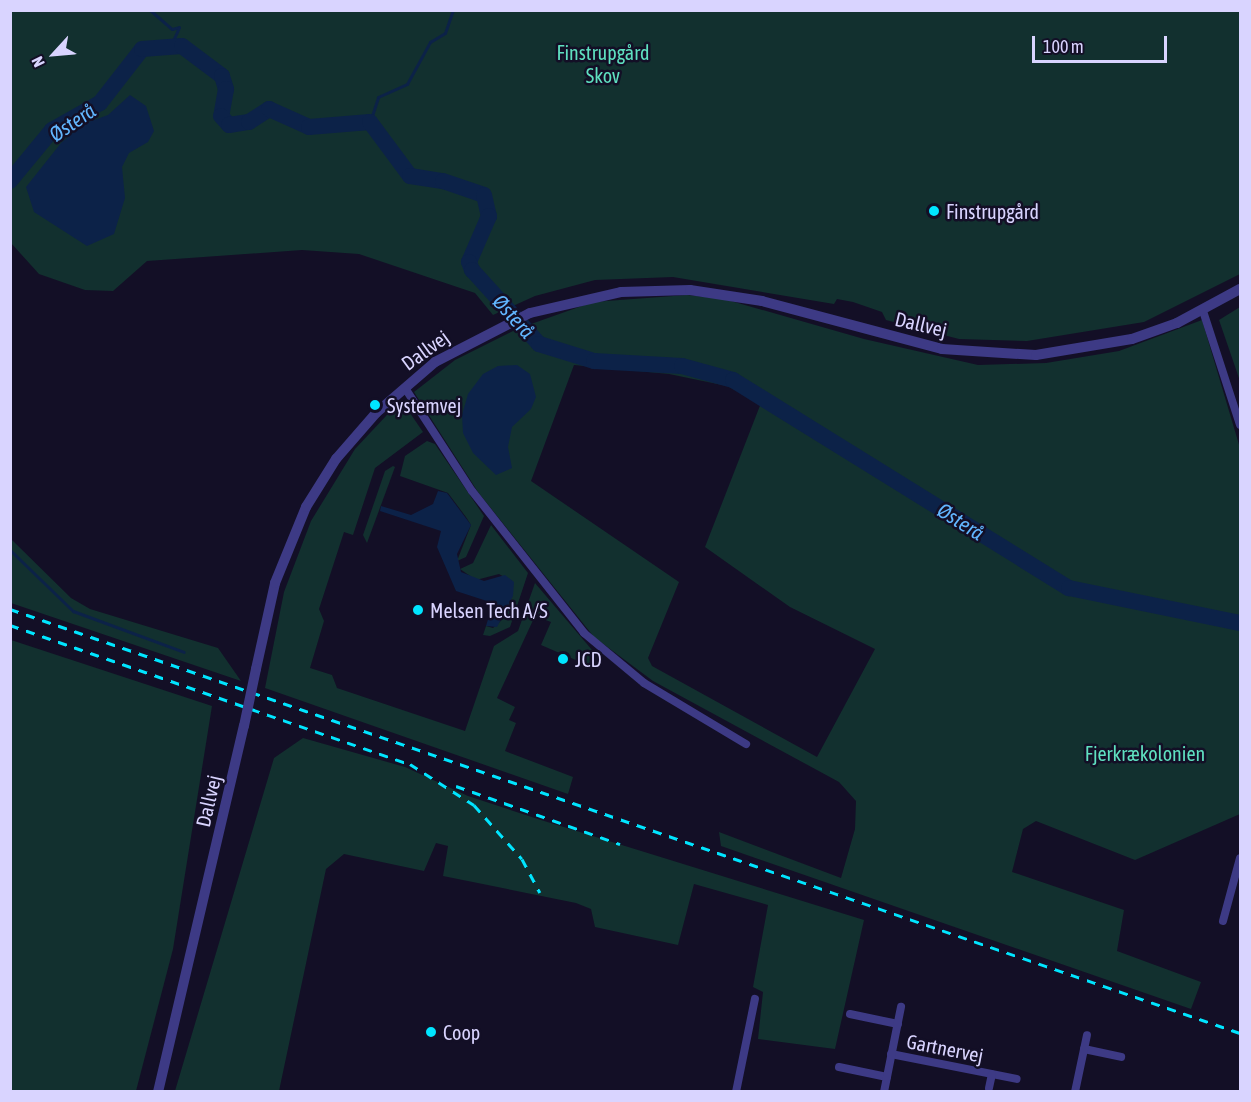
<!DOCTYPE html>
<html>
<head>
<meta charset="utf-8">
<style>
	body { margin:0 }
	#map { position:relative; width:1251px; height:1102px; overflow:hidden; background:#130f26; font-family:"Asap Condensed",sans-serif }
	div>[style] { position:absolute }
	[style*='--x'] { left:calc(var(--x)*1px); top:calc(var(--y)*1px); width:calc(var(--w)*1px); rotate:calc(var(--a)*1deg) }
	.green>* { inset:0; background:#12302f }
	.water>* { inset:0; background:#0c2248 }
	.stream>* { height:3px; margin:-1.5px; padding:0 1.5px; transform-origin:1.5px; border-radius:1.5px; background:#0c2248 }
	.river>* { height:16px; margin:-8px; padding:0 8px; transform-origin:8px; border-radius:8px; background:#0c2248 }
	.minor>* { height:8px; margin:-4px; padding:0 4px; transform-origin:4px; border-radius:4px; background:#3d3a85 }
	.tertiary>* { height:10px; margin:-5px; padding:0 5px; transform-origin:5px; border-radius:5px; background:#3d3a85 }
	.rail>* { height:3px; margin-top:-1.5px; transform-origin:0; background:repeating-linear-gradient(90deg,#00e5ff 0 9px,transparent 0 17px) }
	.tertiary-bridge>* { height:10px; margin:-5px; padding:0 5px; transform-origin:5px; border-radius:5px; background:#3d3a85 }
	.dots>* { width:16px; height:16px; translate:-50% -50%; box-sizing:border-box; border:3px solid #130f26; border-radius:50% }
	span { translate:-50% -50%; white-space:nowrap; text-align:center; line-height:1.15; -webkit-text-stroke:5px #130f26; paint-order:stroke }
	.park-label { font-size:20px; color:#5fe0c0 }
	.poi-label { font-size:20px; color:#d9d4ff }
	.left { translate:0 -50%; text-align:left }
	.street-label { font-size:20px; color:#d9d4ff }
	.water-label { font-size:21px; color:#62b6ff; font-style:italic }
	.frame { position:absolute; inset:0; border:12px solid #d9d4ff; pointer-events:none }
	.north { position:absolute; left:24px; top:24px; width:60px; height:60px; -webkit-text-stroke:4px #130f26; paint-order:stroke; rotate:244deg; font-size:16px; font-weight:700; line-height:24px; text-align:center; color:#d9d4ff }
	.north::after { content:''; display:block; margin:auto; width:21px; height:27px; background:#d9d4ff; clip-path:polygon(50% 0,100% 100%,50% 72%,0 100%) }
	.scale { position:absolute; left:1032px; top:36px; width:135px; height:27px; box-sizing:border-box; border:3px solid #d9d4ff; border-top:0; padding-left:8px; font-size:18px; line-height:21px; white-space:nowrap; color:#d9d4ff; -webkit-text-stroke:4px #130f26; paint-order:stroke }
</style>
</head>
<body>
<div id="map">
	<div class="green">
		<div style="clip-path:polygon(10px 11px,1240px 11px,1240px 274px,1144px 322px,1027px 341px,959px 339px,886px 320px,882px 312px,853px 302px,837px 299px,834px 304px,673px 277px,595px 280px,535px 296px,493px 315px,475px 293px,359px 254px,302px 250px,147px 261px,113px 291px,85px 290px,39px 274px,11px 243px)"></div>
		<div style="clip-path:polygon(evenodd,687px 295px,724px 299px,864px 339px,978px 365px,1046px 363px,1119px 351px,1202px 320px,1240px 448px,1240px 814px,1135px 860px,1036px 821px,1023px 829px,1012px 872px,1124px 910px,1117px 951px,1201px 982px,1191px 1009px,721px 846px,719px 832px,841px 878px,855px 829px,856px 801px,839px 782px,653px 681px,594px 637px,478px 492px,414px 392px,455px 360px,517px 329px,593px 302px,687px 295px,574px 365px,669px 374px,727px 386px,761px 403px,705px 547px,790px 607px,875px 649px,817px 757px,652px 666px,648px 658px,679px 582px,531px 481px,574px 365px)"></div>
		<div style="clip-path:polygon(1240px 307px,1240px 381px,1219px 320px)"></div>
		<div style="clip-path:polygon(401px 400px,423px 432px,375px 468px,353px 535px,344px 532px,319px 609px,324px 621px,310px 668px,332px 675px,337px 688px,465px 731px,494px 646px,518px 631px,535px 583px,598px 657px,592px 667px,541px 645px,551px 622px,535px 616px,497px 698px,515px 707px,509px 720px,516px 723px,505px 751px,573px 777px,568px 794px,265px 688px,284px 592px,311px 521px,355px 449px)"></div>
		<div style="clip-path:polygon(427px 441px,435px 444px,484px 516px,466px 557px,457px 561px,471px 525px,466px 517px,448px 493px,400px 476px,405px 456px)"></div>
		<div style="clip-path:polygon(393px 466px,395px 467px,367px 543px,363px 535px,385px 471px)"></div>
		<div style="clip-path:polygon(491px 525px,528px 573px,510px 627px,490px 636px,483px 635px,486px 626px,493px 628px,503px 619px,513px 582px,499px 574px,476px 580px,460px 569px,473px 563px)"></div>
		<div style="clip-path:polygon(11px 539px,71px 598px,90px 609px,218px 648px,241px 681px,11px 603px)"></div>
		<div style="clip-path:polygon(11px 640px,212px 706px,173px 949px,136px 1091px,11px 1091px)"></div>
		<div style="clip-path:polygon(303px 738px,405px 767px,468px 796px,541px 820px,864px 920px,835px 1049px,758px 1039px,763px 992px,753px 987px,768px 905px,694px 884px,678px 945px,595px 927px,591px 909px,576px 903px,443px 876px,448px 846px,436px 843px,424px 871px,344px 854px,326px 869px,279px 1091px,175px 1091px,274px 758px)"></div>
	</div>
	<div class="water">
		<div style="clip-path:polygon(130px 95px,146px 106px,154px 131px,148px 142px,129px 153px,122px 167px,125px 198px,114px 234px,87px 246px,34px 212px,26px 187px,61px 143px,83px 124px,108px 115px)"></div>
		<div style="clip-path:polygon(517px 365px,530px 374px,536px 397px,531px 409px,512px 427px,508px 447px,512px 468px,496px 475px,473px 453px,463px 433px,462px 415px,468px 394px,483px 374px,498px 366px)"></div>
		<div style="clip-path:polygon(438px 491px,447px 493px,471px 525px,457px 554px,461px 572px,484px 581px,505px 575px,514px 582px,513px 596px,497px 627px,486px 626px,493px 603px,456px 591px,437px 547px,441px 531px,380px 511px,381px 506px,411px 515px,433px 504px)"></div>
	</div>
	<div class="stream">
		<div style="--x:150;--y:10;--w:29;--a:41"></div>
		<div style="--x:172;--y:29;--w:7;--a:-16"></div>
		<div style="--x:172;--y:43;--w:17;--a:-66"></div>
		<div style="--x:370;--y:122;--w:26;--a:-72"></div>
		<div style="--x:378;--y:97;--w:32;--a:-24"></div>
		<div style="--x:407;--y:84;--w:48;--a:-61.3"></div>
		<div style="--x:430;--y:42;--w:17;--a:-31"></div>
		<div style="--x:445;--y:33;--w:24;--a:-71"></div>
		<div style="--x:10;--y:550;--w:88;--a:44.1"></div>
		<div style="--x:73;--y:611;--w:118;--a:20.3"></div>
	</div>
	<div class="river">
		<div style="--x:10;--y:181;--w:66;--a:-50.5"></div>
		<div style="--x:52;--y:130;--w:55;--a:-29.4"></div>
		<div style="--x:100;--y:103;--w:68;--a:-52.1"></div>
		<div style="--x:142;--y:49;--w:40;--a:-4.3"></div>
		<div style="--x:182;--y:46;--w:50;--a:36.9"></div>
		<div style="--x:222;--y:76;--w:14;--a:73"></div>
		<div style="--x:226;--y:89;--w:27;--a:100"></div>
		<div style="--x:221;--y:116;--w:12;--a:48"></div>
		<div style="--x:229;--y:125;--w:20;--a:-9"></div>
		<div style="--x:249;--y:122;--w:24;--a:-33"></div>
		<div style="--x:269;--y:109;--w:44;--a:24.2"></div>
		<div style="--x:309;--y:127;--w:61;--a:-4.7"></div>
		<div style="--x:370;--y:122;--w:67;--a:53.5"></div>
		<div style="--x:410;--y:176;--w:33;--a:9"></div>
		<div style="--x:443;--y:181;--w:43;--a:18.9"></div>
		<div style="--x:484;--y:195;--w:22;--a:77"></div>
		<div style="--x:489;--y:216;--w:50;--a:113.5"></div>
		<div style="--x:469;--y:262;--w:9;--a:69"></div>
		<div style="--x:472;--y:270;--w:100;--a:47.8"></div>
		<div style="--x:539;--y:344;--w:58;--a:17.2"></div>
		<div style="--x:594;--y:361;--w:88;--a:3.3"></div>
		<div style="--x:682;--y:366;--w:53;--a:15.4"></div>
		<div style="--x:733;--y:380;--w:395;--a:31.8"></div>
		<div style="--x:1069;--y:588;--w:175;--a:11.6"></div>
	</div>
	<div class="minor">
		<div style="--x:1203;--y:311;--w:120;--a:72"></div>
		<div style="--x:405;--y:388;--w:123;--a:57"></div>
		<div style="--x:472;--y:491;--w:181;--a:51.7"></div>
		<div style="--x:584;--y:633;--w:78;--a:39.8"></div>
		<div style="--x:644;--y:683;--w:119;--a:30.9"></div>
		<div style="--x:1223;--y:921;--w:65;--a:-74.9"></div>
		<div style="--x:850;--y:1014;--w:49;--a:11.8"></div>
		<div style="--x:1084;--y:1049;--w:38;--a:12"></div>
		<div style="--x:891;--y:1054;--w:128;--a:11.2"></div>
		<div style="--x:839;--y:1067;--w:49;--a:11.8"></div>
		<div style="--x:989;--y:1088;--w:14;--a:-78"></div>
		<div style="--x:736;--y:1092;--w:95;--a:-78.5"></div>
		<div style="--x:884;--y:1092;--w:87;--a:-78.7"></div>
		<div style="--x:1075;--y:1092;--w:58;--a:-78.1"></div>
	</div>
	<div class="tertiary">
		<div style="--x:256;--y:669;--w:88;--a:-77.5"></div>
		<div style="--x:275;--y:583;--w:82;--a:-67.8"></div>
		<div style="--x:306;--y:507;--w:57;--a:-58"></div>
		<div style="--x:336;--y:459;--w:61;--a:-49"></div>
		<div style="--x:376;--y:413;--w:78;--a:-40.8"></div>
		<div style="--x:435;--y:362;--w:107;--a:-27.3"></div>
		<div style="--x:530;--y:313;--w:93;--a:-13"></div>
		<div style="--x:621;--y:292;--w:69;--a:-1.7"></div>
		<div style="--x:690;--y:290;--w:73;--a:8.7"></div>
		<div style="--x:762;--y:301;--w:186;--a:14.9"></div>
		<div style="--x:942;--y:349;--w:94;--a:3.7"></div>
		<div style="--x:1036;--y:355;--w:97;--a:-9.5"></div>
		<div style="--x:1132;--y:339;--w:48;--a:-19.6"></div>
		<div style="--x:1177;--y:323;--w:72;--a:-28.4"></div>
		<div style="--x:158;--y:1092;--w:376;--a:-76.8"></div>
	</div>
	<div class="rail">
		<div style="--x:10;--y:609;--w:1301;--a:19.02"></div>
		<div style="--x:10;--y:625;--w:423;--a:19.2"></div>
		<div style="--x:410;--y:764;--w:76;--a:32.6"></div>
		<div style="--x:474;--y:805;--w:72;--a:48.4"></div>
		<div style="--x:522;--y:859;--w:38;--a:62"></div>
		<div style="--x:456;--y:786;--w:174;--a:19.5"></div>
	</div>
	<div class="tertiary-bridge">
		<div style="--x:244;--y:726;--w:58;--a:-78.1"></div>
	</div>
	<div class="dots">
		<div style="left:934px;top:211px;background:#00e5ff"></div>
		<div style="left:375px;top:405px;background:#00e5ff"></div>
		<div style="left:418px;top:610px;background:#00e5ff"></div>
		<div style="left:563px;top:659px;background:#00e5ff"></div>
		<div style="left:431px;top:1032px;background:#00e5ff"></div>
	</div>
	<div class="park-label">
		<span style="left:603px;top:64px">Finstrupgård<br>Skov</span>
		<span style="left:1145px;top:753px">Fjerkrækolonien</span>
	</div>
	<div class="poi-label">
		<span class="left" style="left:946px;top:211px">Finstrupgård</span>
		<span class="left" style="left:387px;top:405px">Systemvej</span>
		<span class="left" style="left:430px;top:610px">Melsen Tech A/S</span>
		<span class="left" style="left:575px;top:659px">JCD</span>
		<span class="left" style="left:443px;top:1032px">Coop</span>
	</div>
	<div class="street-label">
		<span style="left:921px;top:324px;rotate:13deg">Dallvej</span>
		<span style="left:425px;top:350px;rotate:-36deg">Dallvej</span>
		<span style="left:208px;top:801px;rotate:-77deg">Dallvej</span>
		<span style="left:945px;top:1048px;rotate:11deg">Gartnervej</span>
	</div>
	<div class="water-label">
		<span style="left:72px;top:122px;rotate:-34deg">Østerå</span>
		<span style="left:514px;top:316px;rotate:48deg">Østerå</span>
		<span style="left:961px;top:521px;rotate:32deg">Østerå</span>
	</div>
	<div class="frame"></div>
	<div class="north">N</div>
	<div class="scale">100 m</div>
</div>
</body>
</html>
